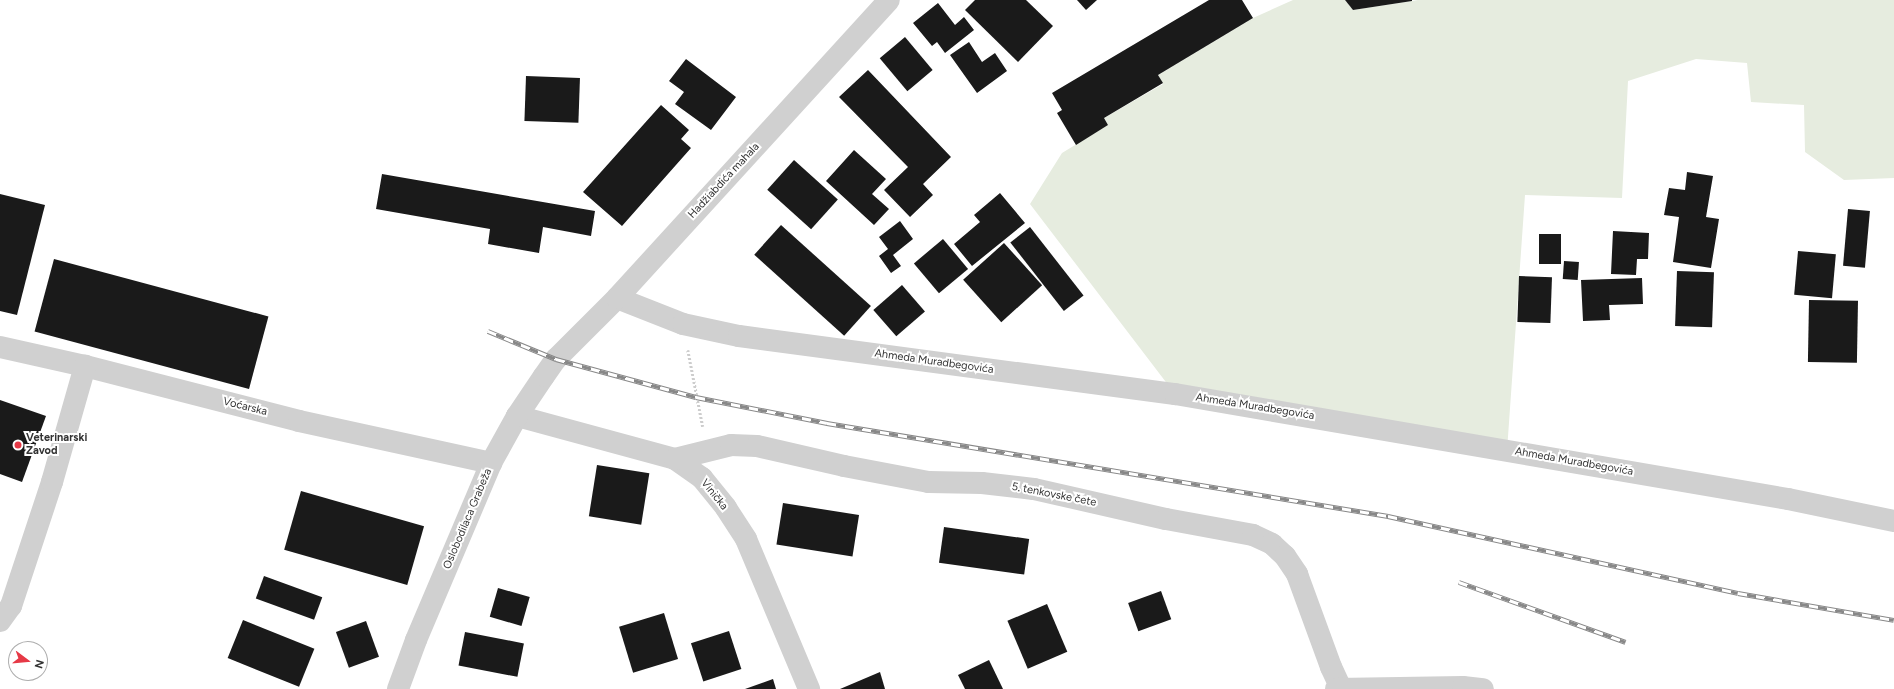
<!DOCTYPE html>
<html>
<head>
<meta charset="utf-8">
<style>
	body { margin:0 }
	#map { position:relative; width:1894px; height:689px; overflow:hidden; background:#fff; font-family:Figtree,sans-serif }
	div>[style] { position:absolute }
	[style*='--x'] { left:calc(var(--x)*1px); top:calc(var(--y)*1px); width:calc(var(--w)*1px); rotate:calc(var(--a)*1deg) }
	.green>* { inset:0; background:#e6ecdf }
	.building>* { inset:0; background:#1a1a1a; transform-origin:0 0 }
	.path>* { height:2.5px; margin-top:-1.25px; transform-origin:0; background:repeating-linear-gradient(90deg,#cdcdcd 0 2px,transparent 0 4px) }
	.minor>* { height:22px; margin:-11px; padding:0 11px; transform-origin:11px; border-radius:11px; background:#d0d0d0 }
	.rail>* { height:4.5px; margin-top:-2.25px; transform-origin:0; background:repeating-linear-gradient(90deg,#fff 0 9px,#888 0 18px); box-sizing:border-box; border-block:1px solid #888 }
	.dots>* { width:11px; height:11px; translate:-50% -50%; box-sizing:border-box; border:2px solid #fff; border-radius:50% }
	span { translate:-50% -50%; white-space:nowrap; text-align:center; line-height:1.15; -webkit-text-stroke:4px #fff; paint-order:stroke }
	.street-label { font-size:11px; color:#333 }
	.poi-label { font-size:11px; color:#333; font-weight:700 }
	.left { translate:0 -50%; text-align:left }
	.north { position:absolute; left:8px; top:641px; width:40px; height:40px; box-sizing:border-box; background:#fff; border:1px solid #adadad; border-radius:50%; rotate:106deg; font-size:11px; font-weight:700; line-height:16px; text-align:center; color:#333 }
	.north::after { content:''; display:block; margin:auto; width:14px; height:18px; background:#e63946; clip-path:polygon(50% 0,100% 100%,50% 72%,0 100%) }
</style>
</head>
<body>
<div id="map">
	<div class="green">
		<div style="clip-path:polygon(1293px 0,1345px 0,1353px 10px,1418px 0,1894px 0,1894px 178px,1844px 180px,1805px 152px,1804px 105px,1751px 102px,1747px 63px,1696px 59px,1628px 81px,1622px 198px,1525px 195px,1507px 451px,1175px 394px,1030px 204px,1062px 153px,1108px 125px,1104px 118px,1163px 84px,1158px 75px,1253px 18px)"></div>
	</div>
	<div class="building">
		<div style="clip-path:polygon(975px 0,1026px 0,1053px 26px,1018px 62px,965px 10px)"></div>
		<div style="clip-path:polygon(1077px 0,1097px 0,1086px 10px)"></div>
		<div style="clip-path:polygon(1209px 0,1242px 0,1253px 18px,1158px 75px,1163px 83px,1104px 118px,1108px 125px,1076px 145px,1057px 113px,1062px 110px,1052px 93px)"></div>
		<div style="clip-path:polygon(1345px 0,1412px 0,1412px 1px,1353px 10px)"></div>
		<div style="clip-path:polygon(938px 3px,955px 25px,964px 17px,974px 30px,945px 53px,937px 42px,932px 46px,913px 23px)"></div>
		<div style="left:905px;top:37px;width:43px;height:33px;rotate:50deg"></div>
		<div style="clip-path:polygon(969px 42px,982px 62px,995px 53px,1007px 71px,977px 93px,950px 55px)"></div>
		<div style="clip-path:polygon(686px 59px,736px 97px,711px 130px,675px 104px,684px 92px,669px 81px)"></div>
		<div style="clip-path:polygon(868px 70px,951px 157px,923px 184px,933px 195px,910px 217px,884px 190px,908px 167px,839px 97px)"></div>
		<div style="left:526px;top:76px;width:54px;height:45px;rotate:2deg"></div>
		<div style="clip-path:polygon(661px 105px,689px 130px,681px 139px,691px 148px,622px 226px,583px 192px)"></div>
		<div style="clip-path:polygon(854px 150px,886px 179px,872px 194px,889px 209px,874px 225px,826px 181px)"></div>
		<div style="left:794px;top:160px;width:59px;height:40px;rotate:42deg"></div>
		<div style="clip-path:polygon(1687px 172px,1713px 176px,1706px 217px,1719px 219px,1711px 268px,1673px 262px,1679px 217px,1664px 215px,1669px 188px,1685px 190px)"></div>
		<div style="clip-path:polygon(382px 174px,595px 211px,591px 236px,543px 227px,539px 253px,488px 244px,490px 229px,376px 209px)"></div>
		<div style="clip-path:polygon(1000px 193px,1025px 223px,972px 266px,954px 244px,980px 222px,974px 215px)"></div>
		<div style="clip-path:polygon(0 194px,45px 205px,17px 315px,0 311px)"></div>
		<div style="left:1848px;top:209px;width:22px;height:57px;rotate:5deg"></div>
		<div style="clip-path:polygon(900px 221px,913px 239px,893px 255px,901px 266px,891px 273px,879px 256px,888px 249px,879px 237px)"></div>
		<div style="left:781px;top:225px;width:121px;height:40px;rotate:42deg"></div>
		<div style="left:1030px;top:227px;width:87px;height:25px;rotate:52deg"></div>
		<div style="clip-path:polygon(1613px 231px,1649px 233px,1648px 259px,1637px 259px,1636px 275px,1611px 274px)"></div>
		<div style="left:1561px;top:234px;width:30px;height:22px;rotate:90deg"></div>
		<div style="left:943px;top:239px;width:39px;height:38px;rotate:50deg"></div>
		<div style="left:1004px;top:243px;width:57px;height:55px;rotate:48deg"></div>
		<div style="left:1798px;top:251px;width:38px;height:44px;rotate:5deg"></div>
		<div style="left:54px;top:259px;width:222px;height:75px;rotate:15deg"></div>
		<div style="left:1564px;top:261px;width:15px;height:18px;rotate:4deg"></div>
		<div style="left:1677px;top:271px;width:37px;height:55px;rotate:2deg"></div>
		<div style="left:1519px;top:276px;width:33px;height:46px;rotate:2deg"></div>
		<div style="clip-path:polygon(1642px 278px,1643px 304px,1609px 305px,1610px 320px,1583px 321px,1581px 280px)"></div>
		<div style="left:902px;top:285px;width:35px;height:38px;rotate:49deg"></div>
		<div style="left:1809px;top:300px;width:49px;height:62px;rotate:1deg"></div>
		<div style="clip-path:polygon(0 400px,46px 416px,22px 482px,0 474px)"></div>
		<div style="left:597px;top:465px;width:53px;height:52px;rotate:9deg"></div>
		<div style="left:301px;top:491px;width:128px;height:61px;rotate:16deg"></div>
		<div style="left:783px;top:503px;width:77px;height:42px;rotate:9deg"></div>
		<div style="left:944px;top:527px;width:86px;height:36px;rotate:8deg"></div>
		<div style="left:264px;top:576px;width:62px;height:24px;rotate:20deg"></div>
		<div style="left:498px;top:588px;width:33px;height:30px;rotate:16deg"></div>
		<div style="left:1161px;top:591px;width:30px;height:35px;rotate:70deg"></div>
		<div style="left:1047px;top:604px;width:52px;height:43px;rotate:67deg"></div>
		<div style="left:664px;top:613px;width:48px;height:47px;rotate:73deg"></div>
		<div style="left:243px;top:620px;width:77px;height:41px;rotate:22deg"></div>
		<div style="left:366px;top:621px;width:38px;height:32px;rotate:70deg"></div>
		<div style="left:729px;top:631px;width:40px;height:40px;rotate:72deg"></div>
		<div style="left:465px;top:632px;width:60px;height:34px;rotate:11deg"></div>
		<div style="clip-path:polygon(989px 660px,1003px 689px,965px 689px,958px 675px)"></div>
		<div style="clip-path:polygon(880px 672px,885px 689px,840px 689px)"></div>
		<div style="clip-path:polygon(773px 679px,776px 689px,745px 689px)"></div>
	</div>
	<div class="path">
		<div style="--x:688;--y:350;--w:78;--a:79"></div>
	</div>
	<div class="minor">
		<div style="--x:617;--y:298;--w:71;--a:21.5"></div>
		<div style="--x:683;--y:324;--w:57;--a:12.1"></div>
		<div style="--x:739;--y:336;--w:440;--a:7.6"></div>
		<div style="--x:1175;--y:394;--w:622;--a:9.72"></div>
		<div style="--x:1788;--y:499;--w:108;--a:11.7"></div>
		<div style="--x:0;--y:347;--w:87;--a:12.6"></div>
		<div style="--x:85;--y:366;--w:221;--a:14.4"></div>
		<div style="--x:299;--y:421;--w:197;--a:12.3"></div>
		<div style="--x:517;--y:416;--w:164;--a:15.2"></div>
		<div style="--x:675;--y:459;--w:33;--a:35"></div>
		<div style="--x:702;--y:478;--w:38;--a:51"></div>
		<div style="--x:726;--y:508;--w:37;--a:57"></div>
		<div style="--x:746;--y:539;--w:163;--a:67.2"></div>
		<div style="--x:675;--y:459;--w:58;--a:-14"></div>
		<div style="--x:731;--y:445;--w:26;--a:2"></div>
		<div style="--x:757;--y:446;--w:89;--a:12.9"></div>
		<div style="--x:844;--y:466;--w:86;--a:10.7"></div>
		<div style="--x:929;--y:482;--w:53;--a:1.1"></div>
		<div style="--x:982;--y:483;--w:52;--a:6.6"></div>
		<div style="--x:1034;--y:489;--w:135;--a:12.8"></div>
		<div style="--x:1166;--y:519;--w:88;--a:10.4"></div>
		<div style="--x:1253;--y:535;--w:21;--a:25"></div>
		<div style="--x:1272;--y:544;--w:18;--a:43"></div>
		<div style="--x:1285;--y:556;--w:22;--a:56"></div>
		<div style="--x:1297;--y:574;--w:99;--a:69.9"></div>
		<div style="--x:1331;--y:667;--w:23;--a:65"></div>
		<div style="--x:0;--y:621;--w:19;--a:-54"></div>
		<div style="--x:11;--y:606;--w:131;--a:-71.7"></div>
		<div style="--x:52;--y:482;--w:121;--a:-74.1"></div>
		<div style="--x:398;--y:689;--w:52;--a:-69.8"></div>
		<div style="--x:416;--y:640;--w:192;--a:-67"></div>
		<div style="--x:491;--y:463;--w:54;--a:-61"></div>
		<div style="--x:517;--y:416;--w:48;--a:-56"></div>
		<div style="--x:544;--y:376;--w:21;--a:-55"></div>
		<div style="--x:556;--y:359;--w:86;--a:-45"></div>
		<div style="--x:617;--y:298;--w:403;--a:-47.6"></div>
		<div style="--x:1336;--y:689;--w:127;--a:-0.9"></div>
		<div style="--x:1463;--y:687;--w:20;--a:6"></div>
	</div>
	<div class="rail">
		<div style="--x:488;--y:331;--w:74;--a:22.4"></div>
		<div style="--x:556;--y:359;--w:145;--a:15.2"></div>
		<div style="--x:696;--y:397;--w:134;--a:11.2"></div>
		<div style="--x:827;--y:423;--w:569;--a:9.41"></div>
		<div style="--x:1388;--y:516;--w:358;--a:12.4"></div>
		<div style="--x:1738;--y:593;--w:158;--a:9.8"></div>
		<div style="--x:1459;--y:582;--w:177;--a:19.8"></div>
	</div>
	<div class="dots">
		<div style="left:18px;top:445px;background:#e63946"></div>
	</div>
	<div class="street-label">
		<span style="left:724px;top:181px;rotate:-47deg">Hadžiabdića mahala</span>
		<span style="left:934px;top:362px;rotate:8deg">Ahmeda Muradbegovića</span>
		<span style="left:245px;top:407px;rotate:14deg">Voćarska</span>
		<span style="left:1255px;top:407px;rotate:9deg">Ahmeda Muradbegovića</span>
		<span style="left:1574px;top:462px;rotate:10deg">Ahmeda Muradbegovića</span>
		<span style="left:714px;top:495px;rotate:51deg">Vinička</span>
		<span style="left:1054px;top:495px;rotate:11deg">5. tenkovske čete</span>
		<span style="left:468px;top:519px;rotate:-67deg">Oslobodilaca Grabeža</span>
	</div>
	<div class="poi-label">
		<span class="left" style="left:26px;top:445px">Veterinarski<br>Zavod</span>
	</div>
	<div class="north">N</div>
</div>
</body>
</html>
